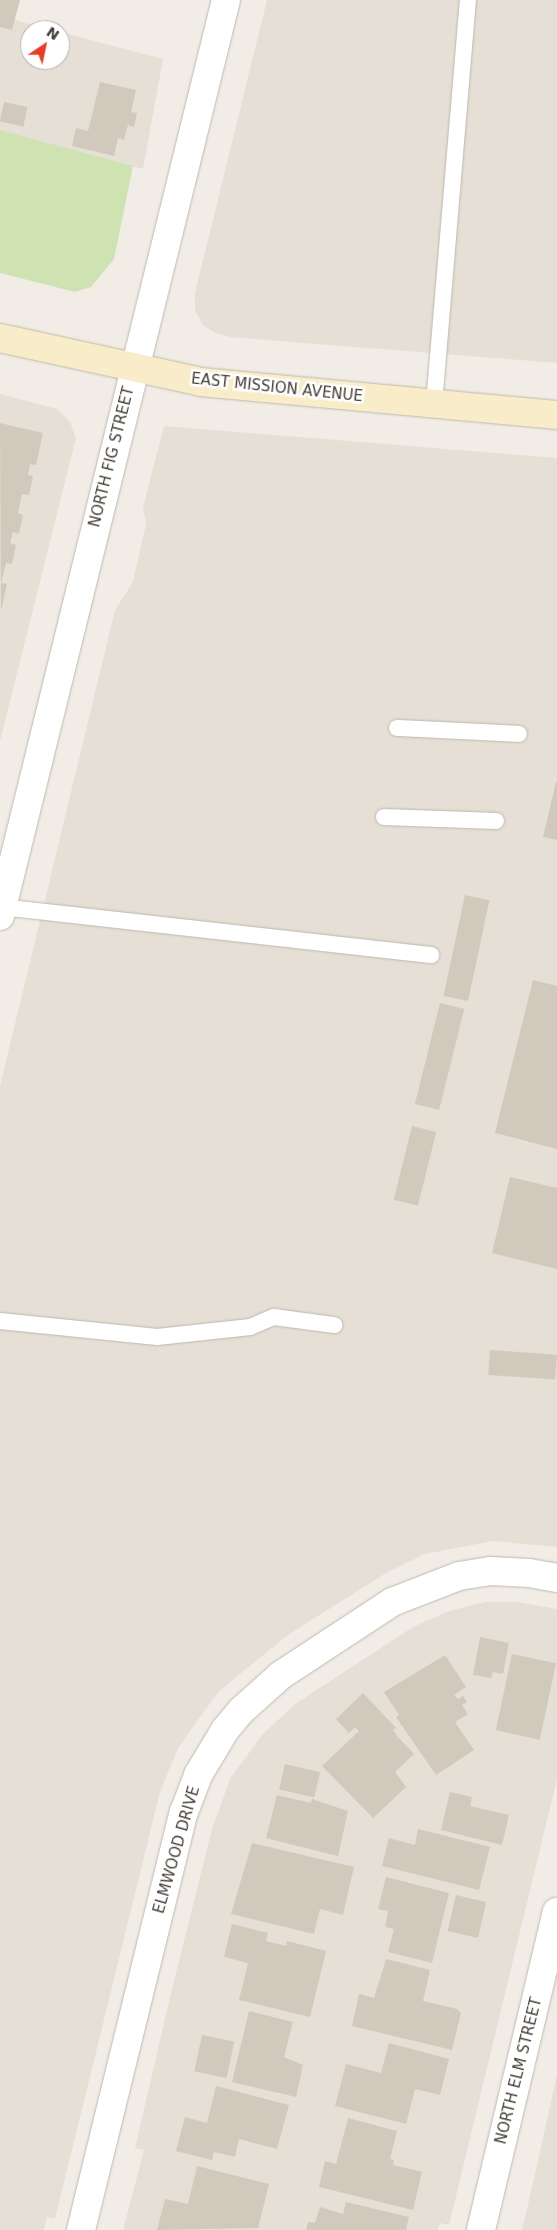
<!DOCTYPE html>
<html>
<head>
<meta charset="utf-8">
<style>
	body { margin:0 }
	#map { position:relative; width:557px; height:2230px; overflow:hidden; background:#f1ede6; font-family:"DejaVu Sans",sans-serif }
	div>[style] { position:absolute }
	[style*='--x'] { left:calc(var(--x)*1px); top:calc(var(--y)*1px); width:calc(var(--w)*1px); rotate:calc(var(--a)*1deg) }
	.residential>* { inset:0; background:#e5dfd5 }
	.green>* { inset:0; background:#cee2b2 }
	.building>* { inset:0; background:#d2c9bd; transform-origin:0 0 }
	.roads { filter:drop-shadow(0 0 1px #bfb8ad) drop-shadow(0 0 1px #bfb8ad) }
	.service>* { height:16px; margin:-8px; padding:0 8px; transform-origin:8px; border-radius:8px; background:#fff }
	.minor>* { height:28px; margin:-14px; padding:0 14px; transform-origin:14px; border-radius:14px; background:#fff }
	.tertiary>* { height:28px; margin:-14px; padding:0 14px; transform-origin:14px; border-radius:14px; background:#fff }
	.secondary>* { height:28px; margin:-14px; padding:0 14px; transform-origin:14px; border-radius:14px; background:#f9ecc8 }
	span { translate:-50% -50%; white-space:nowrap; text-align:center; line-height:1.15; -webkit-text-stroke:5px #fff; paint-order:stroke }
	.street-label { font-size:15px; color:#433e36 }
	.north { position:absolute; left:20px; top:20px; width:50px; height:50px; box-sizing:border-box; background:#fff; border:1px solid #b4b2af; border-radius:50%; rotate:34deg; font-size:14px; font-weight:700; line-height:20px; text-align:center; color:#433e36 }
	.north::after { content:''; display:block; margin:auto; width:18px; height:22px; background:#e63e28; clip-path:polygon(50% 0,100% 100%,50% 72%,0 100%) }
</style>
</head>
<body>
<div id="map">
	<div class="residential">
		<div style="clip-path:polygon(0 0,15px 20px,51px 30px,30px 30px,30px 60px,60px 60px,60px 32px,163px 59px,143px 169px,0 130px)"></div>
		<div style="clip-path:polygon(267px 0,557px 0,557px 363px,230px 337px,215px 333px,203px 325px,195px 310px,195px 293px)"></div>
		<div style="clip-path:polygon(0 394px,57px 409px,70px 422px,76px 438px,0 741px)"></div>
		<div style="clip-path:polygon(164px 426px,557px 458px,557px 1547px,493px 1541px,425px 1554px,386px 1573px,288px 1635px,219px 1691px,178px 1748px,160px 1792px,55px 2219px,47px 2217px,44px 2230px,0 2230px,0 1086px,115px 610px,133px 582px,146px 524px,143px 507px)"></div>
		<div style="clip-path:polygon(485px 1602px,518px 1602px,557px 1609px,557px 1779px,449px 2225px,440px 2223px,438px 2230px,123px 2230px,144px 2150px,135px 2148px,172px 1989px,212px 1829px,230px 1779px,262px 1735px,295px 1704px,413px 1627px,449px 1611px)"></div>
		<div style="clip-path:polygon(557px 2074px,557px 2230px,522px 2230px,538px 2161px)"></div>
	</div>
	<div class="green">
		<div style="clip-path:polygon(0 130px,133px 166px,114px 259px,91px 287px,75px 292px,0 273px)"></div>
	</div>
	<div class="building">
		<div style="clip-path:polygon(0 0,20px 0,12px 30px,0 27px)"></div>
		<div style="clip-path:polygon(100px 82px,136px 90px,131px 112px,137px 113px,134px 127px,128px 125px,124px 140px,118px 138px,114px 156px,72px 146px,76px 128px,88px 131px)"></div>
		<div style="left:4px;top:102px;width:24px;height:20px;rotate:12deg"></div>
		<div style="clip-path:polygon(0 423px,43px 433px,36px 465px,30px 464px,28px 475px,33px 476px,29px 495px,22px 494px,18px 513px,23px 515px,19px 534px,13px 532px,10px 543px,16px 545px,12px 564px,6px 563px,1px 583px,7px 584px,1px 611px)"></div>
		<div style="clip-path:polygon(556px 782px,557px 782px,557px 840px,543px 837px)"></div>
		<div style="left:465px;top:895px;width:25px;height:103px;rotate:12deg"></div>
		<div style="clip-path:polygon(533px 980px,557px 986px,557px 1149px,495px 1133px)"></div>
		<div style="left:440px;top:1003px;width:25px;height:104px;rotate:14deg"></div>
		<div style="left:412px;top:1126px;width:25px;height:76px;rotate:14deg"></div>
		<div style="clip-path:polygon(510px 1177px,557px 1188px,557px 1269px,492px 1253px)"></div>
		<div style="left:490px;top:1350px;width:67px;height:25px;rotate:4deg"></div>
		<div style="clip-path:polygon(480px 1637px,509px 1643px,503px 1674px,493px 1672px,491px 1678px,473px 1675px)"></div>
		<div style="left:512px;top:1654px;width:45px;height:78px;rotate:12deg"></div>
		<div style="clip-path:polygon(445px 1655px,466px 1687px,454px 1695px,458px 1699px,463px 1696px,467px 1702px,462px 1705px,468px 1714px,455px 1722px,474px 1750px,436px 1775px,396px 1717px,399px 1715px,384px 1692px)"></div>
		<div style="clip-path:polygon(363px 1693px,396px 1728px,393px 1730px,397px 1736px,414px 1754px,395px 1772px,406px 1787px,373px 1818px,322px 1766px,359px 1731px,355px 1727px,349px 1733px,336px 1719px)"></div>
		<div style="left:285px;top:1764px;width:36px;height:26px;rotate:13deg"></div>
		<div style="clip-path:polygon(450px 1792px,472px 1797px,470px 1806px,509px 1815px,502px 1845px,441px 1830px)"></div>
		<div style="clip-path:polygon(277px 1795px,311px 1803px,312px 1799px,348px 1811px,338px 1856px,266px 1838px)"></div>
		<div style="clip-path:polygon(418px 1829px,490px 1847px,479px 1890px,382px 1866px,389px 1838px,415px 1845px)"></div>
		<div style="clip-path:polygon(252px 1843px,354px 1867px,343px 1915px,320px 1909px,314px 1934px,231px 1914px)"></div>
		<div style="clip-path:polygon(386px 1877px,449px 1893px,432px 1963px,388px 1952px,394px 1929px,385px 1927px,388px 1911px,378px 1909px)"></div>
		<div style="left:456px;top:1895px;width:31px;height:37px;rotate:13deg"></div>
		<div style="clip-path:polygon(232px 1924px,268px 1933px,266px 1941px,286px 1946px,287px 1941px,326px 1951px,310px 2017px,239px 2000px,248px 1963px,224px 1957px)"></div>
		<div style="clip-path:polygon(386px 1959px,430px 1970px,423px 2001px,457px 2009px,461px 2013px,452px 2050px,352px 2026px,359px 1994px,374px 1998px)"></div>
		<div style="clip-path:polygon(249px 2011px,293px 2022px,284px 2057px,303px 2065px,296px 2097px,232px 2082px)"></div>
		<div style="left:202px;top:2035px;width:33px;height:37px;rotate:12deg"></div>
		<div style="clip-path:polygon(389px 2043px,449px 2059px,440px 2095px,415px 2089px,406px 2124px,335px 2106px,346px 2064px,381px 2073px)"></div>
		<div style="clip-path:polygon(216px 2086px,289px 2105px,277px 2149px,239px 2139px,235px 2157px,214px 2152px,212px 2160px,176px 2151px,185px 2117px,207px 2123px)"></div>
		<div style="clip-path:polygon(348px 2118px,397px 2131px,390px 2159px,394px 2160px,393px 2165px,422px 2172px,413px 2210px,319px 2187px,325px 2161px,336px 2164px)"></div>
		<div style="clip-path:polygon(197px 2166px,269px 2184px,258px 2228px,157px 2230px,165px 2199px,188px 2204px)"></div>
		<div style="clip-path:polygon(346px 2202px,409px 2217px,406px 2230px,306px 2230px,308px 2222px,315px 2223px,320px 2207px,343px 2214px)"></div>
	</div>
	<div class="roads">
		<div class="service">
			<div style="--x:434;--y:404;--w:405;--a:-85.2"></div>
			<div style="--x:397;--y:728;--w:122;--a:2.8"></div>
			<div style="--x:384;--y:817;--w:112;--a:2"></div>
			<div style="--x:2;--y:907;--w:432;--a:6.4"></div>
			<div style="--x:0;--y:1321;--w:158;--a:5.8"></div>
			<div style="--x:157;--y:1337;--w:94;--a:-6.1"></div>
			<div style="--x:250;--y:1327;--w:26;--a:-23"></div>
			<div style="--x:274;--y:1317;--w:61;--a:7.6"></div>
		</div>
		<div class="minor">
			<div style="--x:81;--y:2230;--w:431;--a:-76.2"></div>
			<div style="--x:184;--y:1812;--w:40;--a:-69"></div>
			<div style="--x:198;--y:1775;--w:52;--a:-59"></div>
			<div style="--x:225;--y:1730;--w:26;--a:-50"></div>
			<div style="--x:242;--y:1710;--w:52;--a:-41.9"></div>
			<div style="--x:281;--y:1675;--w:133;--a:-33.3"></div>
			<div style="--x:392;--y:1602;--w:72;--a:-21.2"></div>
			<div style="--x:459;--y:1576;--w:31;--a:-9"></div>
			<div style="--x:490;--y:1571;--w:39;--a:3"></div>
			<div style="--x:529;--y:1573;--w:28;--a:10"></div>
			<div style="--x:481;--y:2230;--w:327;--a:-76.6"></div>
		</div>
		<div class="tertiary">
			<div style="--x:0;--y:916;--w:943;--a:-76.14"></div>
		</div>
		<div class="secondary">
			<div style="--x:0;--y:338;--w:206;--a:12.3"></div>
			<div style="--x:201;--y:382;--w:358;--a:5.3"></div>
		</div>
	</div>
	<div class="street-label">
		<span style="left:277px;top:388px;rotate:6deg">EAST MISSION AVENUE</span>
		<span style="left:112px;top:457px;rotate:-76deg">NORTH FIG STREET</span>
		<span style="left:177px;top:1850px;rotate:-74deg">ELMWOOD DRIVE</span>
		<span style="left:519px;top:2071px;rotate:-76deg">NORTH ELM STREET</span>
	</div>
	<div class="north">N</div>
</div>
</body>
</html>
